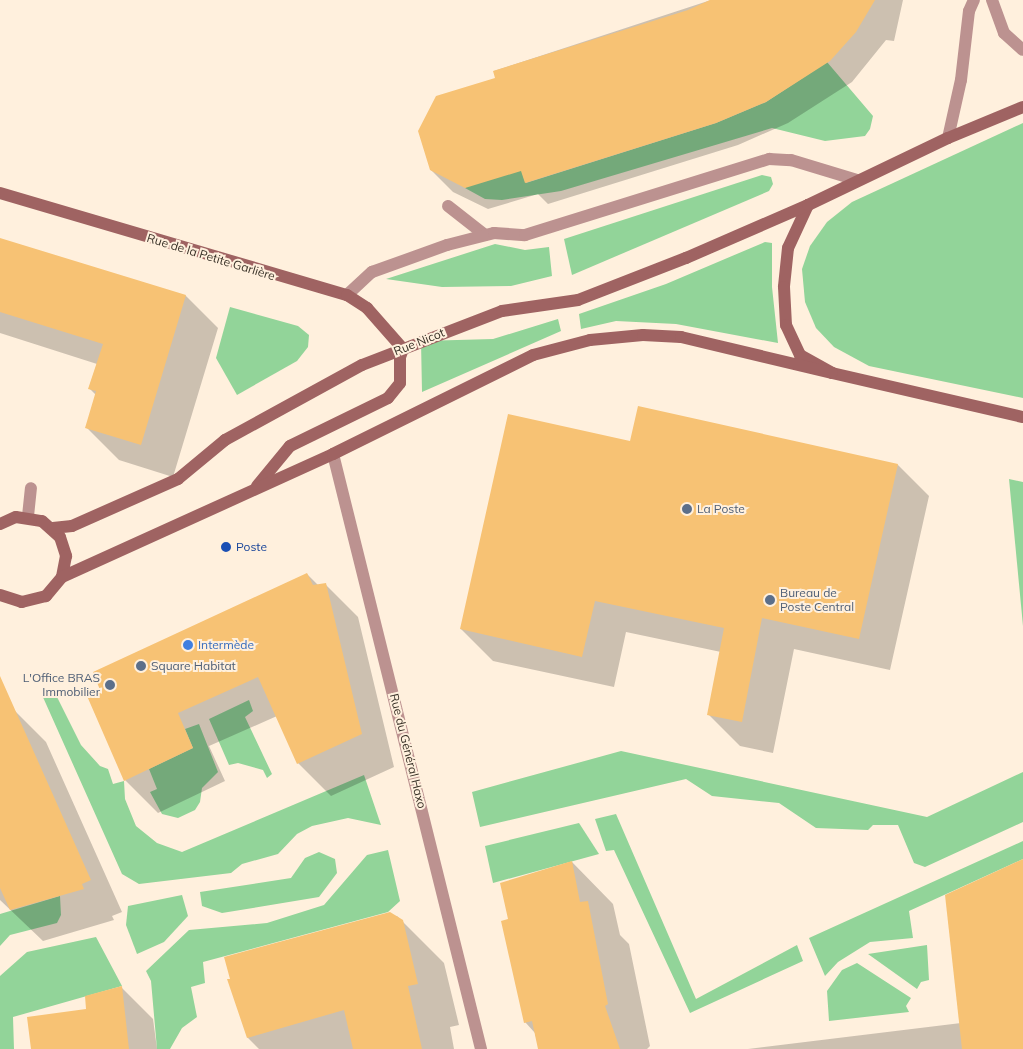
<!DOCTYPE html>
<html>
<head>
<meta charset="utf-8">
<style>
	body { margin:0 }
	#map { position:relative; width:1023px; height:1049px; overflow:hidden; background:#fff0dd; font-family:Mulish,sans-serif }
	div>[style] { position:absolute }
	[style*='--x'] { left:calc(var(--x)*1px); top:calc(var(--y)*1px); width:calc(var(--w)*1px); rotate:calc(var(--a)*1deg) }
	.green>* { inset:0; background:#92d499 }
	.shadow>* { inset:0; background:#0003 }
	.building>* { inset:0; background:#f7c274 }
	.lane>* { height:12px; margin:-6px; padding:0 6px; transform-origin:6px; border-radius:6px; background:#bc9290 }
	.street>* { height:12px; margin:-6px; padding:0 6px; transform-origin:6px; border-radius:6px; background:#bc9290 }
	.secondary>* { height:12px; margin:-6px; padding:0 6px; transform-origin:6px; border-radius:6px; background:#9f6362 }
	.dots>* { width:14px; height:14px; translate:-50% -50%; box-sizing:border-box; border:2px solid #fff0dd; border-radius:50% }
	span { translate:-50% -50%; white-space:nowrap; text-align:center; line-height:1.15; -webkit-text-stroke:4px #fff0dd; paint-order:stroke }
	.street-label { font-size:12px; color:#373026 }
	.service-label { font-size:12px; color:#4e5e75 }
	.left { translate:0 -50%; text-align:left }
	.right { translate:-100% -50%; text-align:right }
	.transit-label { font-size:12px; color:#164399 }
	.shop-label { font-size:12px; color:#366cbe }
</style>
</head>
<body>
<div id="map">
	<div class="green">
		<div style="clip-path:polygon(827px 62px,873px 116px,870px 129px,865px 136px,825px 141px,772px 128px,561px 191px,502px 200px,485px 199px,465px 188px,516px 150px,526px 183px,716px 123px,766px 102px)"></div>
		<div style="clip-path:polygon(1023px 123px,1023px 398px,869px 366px,834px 347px,816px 328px,805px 302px,802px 269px,810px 246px,827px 222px,852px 202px)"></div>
		<div style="clip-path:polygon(762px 175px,771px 177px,773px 184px,769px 191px,572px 275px,564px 239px)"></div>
		<div style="clip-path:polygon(765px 242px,772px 243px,772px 287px,778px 343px,676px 324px,616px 321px,581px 329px,579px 314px,666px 284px)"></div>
		<div style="clip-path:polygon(495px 244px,525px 250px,549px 247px,552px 276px,511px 286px,442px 287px,386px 279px)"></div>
		<div style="clip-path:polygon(230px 307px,298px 326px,309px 335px,308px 347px,297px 361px,237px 395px,216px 358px)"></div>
		<div style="clip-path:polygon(558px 319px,561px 331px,422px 392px,421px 341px,493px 339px)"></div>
		<div style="clip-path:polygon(1009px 479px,1023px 482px,1023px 626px)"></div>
		<div style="clip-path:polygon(53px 689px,81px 745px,100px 766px,108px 769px,113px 784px,124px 781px,125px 799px,136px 826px,157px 843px,182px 852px,364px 775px,381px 825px,348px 818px,312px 826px,297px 834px,278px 854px,242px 864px,231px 873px,139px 884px,122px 874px,42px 695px)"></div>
		<div style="clip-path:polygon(249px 700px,253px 711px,245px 717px,272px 774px,267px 778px,263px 770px,238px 763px,229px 765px,209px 719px)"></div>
		<div style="clip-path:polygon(199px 724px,218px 772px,202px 788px,200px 802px,195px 810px,178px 818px,162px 814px,150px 792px,157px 789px,149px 769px,193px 748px,185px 729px)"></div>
		<div style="clip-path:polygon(621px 751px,927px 817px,1023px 772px,1023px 822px,925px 867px,914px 863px,898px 825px,873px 825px,868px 830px,816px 828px,779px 803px,712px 796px,686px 779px,480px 827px,472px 792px)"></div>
		<div style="clip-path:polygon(616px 814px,696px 999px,797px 945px,803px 961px,690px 1013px,614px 850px,606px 851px,595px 819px)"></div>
		<div style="clip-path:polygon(579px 823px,599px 854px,493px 883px,485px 846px)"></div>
		<div style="clip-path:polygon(1023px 841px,1023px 859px,909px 911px,913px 938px,870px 942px,838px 962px,825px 976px,809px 938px)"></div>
		<div style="clip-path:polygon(388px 850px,400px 901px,388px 912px,203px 962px,205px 983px,191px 987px,197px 1017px,182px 1028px,170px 1049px,157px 1049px,151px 981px,146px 971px,189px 930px,267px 923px,324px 905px,367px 855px)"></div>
		<div style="clip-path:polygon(319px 852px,335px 859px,337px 873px,319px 897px,222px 913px,202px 906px,200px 892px,291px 878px,305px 858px)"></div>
		<div style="clip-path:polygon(182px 895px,188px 916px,164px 942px,137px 954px,126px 925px,128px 906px)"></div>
		<div style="clip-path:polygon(60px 896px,61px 915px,57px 923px,10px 935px,0 946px,0 914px)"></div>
		<div style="clip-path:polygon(96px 937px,122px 986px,13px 1017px,14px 1049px,0 1049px,0 976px,27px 952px)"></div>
		<div style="clip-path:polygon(927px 945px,929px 980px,921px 982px,917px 989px,868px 954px)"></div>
		<div style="clip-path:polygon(857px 963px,911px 998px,906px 1006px,909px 1012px,829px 1021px,827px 991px,842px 970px)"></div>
	</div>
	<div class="shadow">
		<div style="clip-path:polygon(711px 0,903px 0,894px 41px,886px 40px,852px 82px,788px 123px,738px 145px,548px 204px,538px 194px,488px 209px,453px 192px,431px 170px,497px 79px,494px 71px)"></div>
		<div style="clip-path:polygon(0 239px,186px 296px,218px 328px,173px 477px,119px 460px,86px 427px,96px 395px,89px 388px,97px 364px,0 333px)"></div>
		<div style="clip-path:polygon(631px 443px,898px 465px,929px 496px,890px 670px,794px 649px,773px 753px,740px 746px,708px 714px,721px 652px,626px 632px,614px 687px,493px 661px,461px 629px)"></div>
		<div style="clip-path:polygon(307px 574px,318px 585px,325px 584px,358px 617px,394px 767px,331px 796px,298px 763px,277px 716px,209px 746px,225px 781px,158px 813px,125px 780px,88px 697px)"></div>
		<div style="clip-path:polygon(14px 710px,46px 742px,122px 912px,112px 916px,114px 920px,43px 941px,0 900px,0 717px)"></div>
		<div style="clip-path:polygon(1023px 861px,1023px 1049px,748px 1049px,961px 1023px)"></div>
		<div style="clip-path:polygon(572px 862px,613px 904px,620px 935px,629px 944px,650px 1046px,647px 1049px,539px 1049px,535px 1033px,525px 1022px,510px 920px)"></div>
		<div style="clip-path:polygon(383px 915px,397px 916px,444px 963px,459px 1025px,450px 1027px,454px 1049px,259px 1049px,248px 1038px,229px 980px)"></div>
		<div style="clip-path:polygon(121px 987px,153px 1019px,157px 1049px,32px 1049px)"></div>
	</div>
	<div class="building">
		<div style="clip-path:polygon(710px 0,875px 0,856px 32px,830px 61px,766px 102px,716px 123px,525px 183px,521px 171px,465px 188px,430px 170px,418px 131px,436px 96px,495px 78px,493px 71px,688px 10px)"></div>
		<div style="clip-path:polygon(0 238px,186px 295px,141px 445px,85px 428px,96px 391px,88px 389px,103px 344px,0 312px)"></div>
		<div style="clip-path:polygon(638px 406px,898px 464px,859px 639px,762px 618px,742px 722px,707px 715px,724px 628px,595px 601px,582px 657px,460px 629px,508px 414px,630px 441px)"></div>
		<div style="clip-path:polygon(307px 573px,313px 585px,326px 583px,362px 734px,297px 764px,258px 677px,178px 713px,193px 748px,124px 781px,87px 696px,100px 690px,93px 672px)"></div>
		<div style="clip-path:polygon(0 676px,91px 880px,82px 884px,84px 889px,10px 910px,0 888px)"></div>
		<div style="clip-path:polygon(1023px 859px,1023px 1049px,962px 1049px,945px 895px)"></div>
		<div style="clip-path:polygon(572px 861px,580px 902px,588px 901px,608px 1004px,605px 1006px,620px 1049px,538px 1049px,532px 1021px,524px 1023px,501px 921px,508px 919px,500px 883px)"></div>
		<div style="clip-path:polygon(390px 912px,403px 920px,418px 984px,408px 986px,422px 1049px,353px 1049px,344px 1010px,247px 1038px,227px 979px,230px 979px,224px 957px)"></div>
		<div style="clip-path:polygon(122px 986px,129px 1049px,31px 1049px,27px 1017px,86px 1009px,85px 996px)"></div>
	</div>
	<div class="lane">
		<div style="--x:448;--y:206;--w:47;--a:38.1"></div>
		<div style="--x:28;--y:516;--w:28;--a:-84"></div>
	</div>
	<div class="street">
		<div style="--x:992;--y:0;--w:35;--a:70"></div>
		<div style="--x:1004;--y:33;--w:25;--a:42"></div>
		<div style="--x:948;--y:138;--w:59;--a:-77.4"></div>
		<div style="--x:961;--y:80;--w:69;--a:-83.4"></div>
		<div style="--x:969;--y:11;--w:12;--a:-66"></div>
		<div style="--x:347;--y:295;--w:34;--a:-43"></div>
		<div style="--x:372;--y:272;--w:80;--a:-19.8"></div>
		<div style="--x:447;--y:245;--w:49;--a:-14.3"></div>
		<div style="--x:494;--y:233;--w:31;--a:4"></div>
		<div style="--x:525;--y:235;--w:256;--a:-17.3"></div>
		<div style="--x:769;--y:159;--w:22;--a:3"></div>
		<div style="--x:791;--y:160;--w:69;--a:16.9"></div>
		<div style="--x:333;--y:454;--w:613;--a:76.03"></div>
	</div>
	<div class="secondary">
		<div style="--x:0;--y:193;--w:362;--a:16.4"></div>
		<div style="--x:347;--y:295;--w:24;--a:33"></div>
		<div style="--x:367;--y:308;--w:55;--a:48.7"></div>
		<div style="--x:808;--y:205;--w:47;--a:114.9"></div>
		<div style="--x:788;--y:248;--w:39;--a:96"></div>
		<div style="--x:784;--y:287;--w:38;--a:87"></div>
		<div style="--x:786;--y:325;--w:33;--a:65"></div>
		<div style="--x:800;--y:355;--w:37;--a:29"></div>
		<div style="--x:832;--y:373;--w:196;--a:13"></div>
		<div style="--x:257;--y:486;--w:52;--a:-50.5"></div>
		<div style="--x:290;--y:446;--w:109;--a:-26.1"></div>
		<div style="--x:388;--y:398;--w:19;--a:-51"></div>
		<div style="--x:400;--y:383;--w:26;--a:-90"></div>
		<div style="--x:400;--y:357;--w:9;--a:-69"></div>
		<div style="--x:0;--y:524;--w:17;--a:-24"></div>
		<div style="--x:16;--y:517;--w:26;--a:9"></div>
		<div style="--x:42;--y:521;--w:24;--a:42"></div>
		<div style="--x:60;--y:537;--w:20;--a:72"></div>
		<div style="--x:66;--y:556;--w:21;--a:101"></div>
		<div style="--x:62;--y:577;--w:25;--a:130"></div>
		<div style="--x:46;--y:596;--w:25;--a:166"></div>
		<div style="--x:22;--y:602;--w:23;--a:-162"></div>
		<div style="--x:53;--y:528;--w:19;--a:-6"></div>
		<div style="--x:72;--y:526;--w:116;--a:-23.9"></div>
		<div style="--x:178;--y:479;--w:61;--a:-39.7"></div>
		<div style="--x:225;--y:440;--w:156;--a:-28.7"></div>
		<div style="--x:362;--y:365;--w:150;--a:-21.1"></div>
		<div style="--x:502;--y:311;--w:77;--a:-8.2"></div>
		<div style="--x:578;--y:300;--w:116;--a:-21.3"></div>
		<div style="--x:686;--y:258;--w:133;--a:-23.5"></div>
		<div style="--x:808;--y:205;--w:155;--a:-25.6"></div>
		<div style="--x:948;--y:138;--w:81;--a:-22.5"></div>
		<div style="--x:62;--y:577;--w:298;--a:-24.4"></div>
		<div style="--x:333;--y:454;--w:223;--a:-26.3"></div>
		<div style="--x:533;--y:355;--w:59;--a:-14.7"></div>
		<div style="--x:590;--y:340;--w:53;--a:-5.4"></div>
		<div style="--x:643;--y:335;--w:38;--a:3"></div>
		<div style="--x:681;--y:337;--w:155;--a:13.4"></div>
	</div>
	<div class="dots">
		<div style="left:687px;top:509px;background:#5c6f8a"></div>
		<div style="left:226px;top:547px;background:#1a4fb4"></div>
		<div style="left:770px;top:600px;background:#5c6f8a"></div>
		<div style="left:188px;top:645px;background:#3f7fe0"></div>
		<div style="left:141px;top:666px;background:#5c6f8a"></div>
		<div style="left:110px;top:685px;background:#5c6f8a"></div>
	</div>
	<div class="street-label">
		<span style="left:211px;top:257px;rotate:17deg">Rue de la Petite Garlière</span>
		<span style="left:419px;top:342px;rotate:-22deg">Rue Nicot</span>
		<span style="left:408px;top:751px;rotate:76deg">Rue du Général Haxo</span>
	</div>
	<div class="service-label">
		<span class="left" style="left:697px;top:509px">La Poste</span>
		<span class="left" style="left:780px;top:600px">Bureau de<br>Poste Central</span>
		<span class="left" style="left:151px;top:666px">Square Habitat</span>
		<span class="right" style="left:100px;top:685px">L'Office BRAS<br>Immobilier</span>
	</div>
	<div class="transit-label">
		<span class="left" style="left:236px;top:547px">Poste</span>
	</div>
	<div class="shop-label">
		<span class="left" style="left:198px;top:645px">Intermède</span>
	</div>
</div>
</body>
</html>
